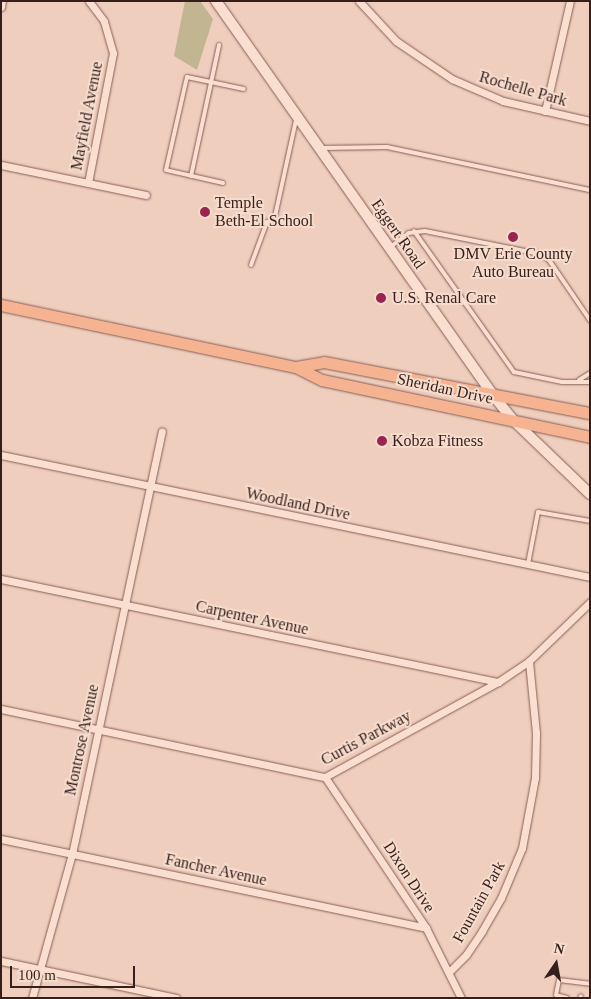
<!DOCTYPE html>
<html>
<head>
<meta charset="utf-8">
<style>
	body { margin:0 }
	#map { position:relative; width:591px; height:999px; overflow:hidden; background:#efcebd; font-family:Georgia,serif }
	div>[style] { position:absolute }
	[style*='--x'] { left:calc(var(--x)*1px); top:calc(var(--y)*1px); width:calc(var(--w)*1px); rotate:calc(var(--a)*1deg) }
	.cemetery>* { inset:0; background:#c1b691 }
	.roads { filter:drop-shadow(0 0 1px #885e56) drop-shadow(0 0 1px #885e56) }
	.lane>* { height:4px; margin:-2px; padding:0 2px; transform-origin:2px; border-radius:2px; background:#fadfd1 }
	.street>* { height:7px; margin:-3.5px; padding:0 3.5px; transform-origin:3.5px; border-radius:3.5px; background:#fadfd1 }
	.secondary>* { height:10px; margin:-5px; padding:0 5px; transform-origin:5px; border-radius:5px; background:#fadfd1 }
	.primary>* { height:11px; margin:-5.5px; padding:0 5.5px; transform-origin:5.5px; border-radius:5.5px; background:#f5b392 }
	.dots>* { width:14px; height:14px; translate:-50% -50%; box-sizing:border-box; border:2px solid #f6dccd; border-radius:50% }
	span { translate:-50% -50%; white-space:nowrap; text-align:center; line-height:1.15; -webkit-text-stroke:4px #f6dccd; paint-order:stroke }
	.street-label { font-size:16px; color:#361e1b }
	.poi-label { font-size:16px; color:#361e1b }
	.left { translate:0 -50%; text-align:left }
	.frame { position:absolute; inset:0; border:2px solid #361e1b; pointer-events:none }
	.north { position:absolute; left:531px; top:939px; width:50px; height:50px; -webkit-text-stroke:4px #f6dccd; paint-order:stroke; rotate:12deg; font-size:14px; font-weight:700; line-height:20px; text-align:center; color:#361e1b }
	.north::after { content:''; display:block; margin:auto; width:18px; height:22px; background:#361e1b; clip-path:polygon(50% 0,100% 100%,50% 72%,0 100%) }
	.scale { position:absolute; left:10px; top:966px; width:125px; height:22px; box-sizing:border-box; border:2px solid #361e1b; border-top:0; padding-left:6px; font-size:15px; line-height:18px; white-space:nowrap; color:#361e1b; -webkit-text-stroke:4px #f6dccd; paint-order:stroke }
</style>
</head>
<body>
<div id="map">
	<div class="cemetery">
		<div style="clip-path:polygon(185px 1px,200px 1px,213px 19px,197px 70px,174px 56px)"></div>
	</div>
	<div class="roads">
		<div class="lane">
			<div style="--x:322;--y:148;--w:65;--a:-0.9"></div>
			<div style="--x:387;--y:147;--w:208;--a:12"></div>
			<div style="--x:191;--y:176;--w:134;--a:-77.9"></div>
			<div style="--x:223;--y:183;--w:58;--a:-167.2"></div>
			<div style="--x:166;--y:170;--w:95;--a:-77.3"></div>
			<div style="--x:187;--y:77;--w:58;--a:11.9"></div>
			<div style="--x:414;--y:231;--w:173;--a:54.7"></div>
			<div style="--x:514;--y:372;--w:49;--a:11.8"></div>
			<div style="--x:562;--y:382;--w:28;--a:0"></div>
			<div style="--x:389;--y:248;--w:25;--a:-37"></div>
			<div style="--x:409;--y:233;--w:16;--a:-7"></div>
			<div style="--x:425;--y:231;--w:117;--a:11.3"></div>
			<div style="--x:540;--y:254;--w:11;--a:34"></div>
			<div style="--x:549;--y:260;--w:73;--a:55.7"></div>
			<div style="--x:251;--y:265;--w:46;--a:-69.6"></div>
			<div style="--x:267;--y:222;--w:7;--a:-8"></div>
			<div style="--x:274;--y:221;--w:103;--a:-77.7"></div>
			<div style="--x:579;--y:380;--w:13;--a:-32"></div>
			<div style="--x:528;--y:564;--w:53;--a:-79.1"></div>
			<div style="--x:538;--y:512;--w:53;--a:9.8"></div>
			<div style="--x:567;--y:998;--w:11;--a:-165"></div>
			<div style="--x:556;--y:995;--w:15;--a:-79"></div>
			<div style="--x:559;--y:980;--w:31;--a:7"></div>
			<div style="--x:580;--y:998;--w:2;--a:-63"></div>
		</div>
		<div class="street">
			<div style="--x:359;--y:1;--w:54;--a:47.2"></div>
			<div style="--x:396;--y:41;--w:68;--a:34.2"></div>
			<div style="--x:452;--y:79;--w:56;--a:23.3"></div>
			<div style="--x:503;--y:101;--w:89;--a:12.9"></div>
			<div style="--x:1;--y:7;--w:6;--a:-81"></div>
			<div style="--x:545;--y:111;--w:113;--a:-77.2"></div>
			<div style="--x:1;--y:165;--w:148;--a:11.7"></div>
			<div style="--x:88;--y:183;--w:132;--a:-79.1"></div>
			<div style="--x:113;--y:53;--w:33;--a:-106"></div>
			<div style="--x:104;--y:21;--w:25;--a:-127"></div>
			<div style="--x:1;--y:455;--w:602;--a:11.7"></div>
			<div style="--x:1;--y:579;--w:508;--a:11.71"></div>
			<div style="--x:1;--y:709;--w:331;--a:11.9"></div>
			<div style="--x:325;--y:777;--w:197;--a:-28.8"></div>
			<div style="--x:498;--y:682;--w:37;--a:-34"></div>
			<div style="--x:529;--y:661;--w:85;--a:-44"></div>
			<div style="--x:325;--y:777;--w:182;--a:56.2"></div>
			<div style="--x:426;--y:928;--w:78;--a:63.4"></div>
			<div style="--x:1;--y:839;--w:434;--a:11.8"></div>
			<div style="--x:1;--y:961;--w:179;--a:11.9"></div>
			<div style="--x:449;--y:972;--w:24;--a:-45"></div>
			<div style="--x:466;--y:955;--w:29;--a:-56"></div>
			<div style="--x:482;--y:931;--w:38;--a:-60"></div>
			<div style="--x:501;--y:898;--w:54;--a:-67.2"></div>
			<div style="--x:522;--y:848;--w:71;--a:-79.5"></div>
			<div style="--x:535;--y:778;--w:45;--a:-88.7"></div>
			<div style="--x:536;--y:733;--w:72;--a:-95.6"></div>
			<div style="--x:32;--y:998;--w:149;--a:-74.5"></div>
			<div style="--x:72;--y:854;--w:432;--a:-78"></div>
		</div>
		<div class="secondary">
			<div style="--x:216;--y:1;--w:480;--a:54.9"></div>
			<div style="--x:492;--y:394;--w:33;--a:51"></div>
			<div style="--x:513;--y:420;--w:107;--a:43.9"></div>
		</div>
		<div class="primary">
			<div style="--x:1;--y:305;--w:301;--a:11.9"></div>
			<div style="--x:296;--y:367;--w:29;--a:27"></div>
			<div style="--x:322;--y:380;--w:274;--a:12"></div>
			<div style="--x:296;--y:367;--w:28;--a:-10"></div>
			<div style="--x:324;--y:362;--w:271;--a:10.9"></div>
		</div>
	</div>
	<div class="dots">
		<div style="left:205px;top:212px;background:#99244f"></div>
		<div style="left:513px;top:237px;background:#99244f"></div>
		<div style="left:381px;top:298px;background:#99244f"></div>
		<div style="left:382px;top:441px;background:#99244f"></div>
	</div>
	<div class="street-label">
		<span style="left:523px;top:89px;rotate:16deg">Rochelle Park</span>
		<span style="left:87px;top:116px;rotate:-79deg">Mayfield Avenue</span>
		<span style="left:398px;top:234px;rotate:55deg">Eggert Road</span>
		<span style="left:445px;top:389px;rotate:12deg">Sheridan Drive</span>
		<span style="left:298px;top:504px;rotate:12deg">Woodland Drive</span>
		<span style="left:252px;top:618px;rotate:12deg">Carpenter Avenue</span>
		<span style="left:366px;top:738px;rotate:-28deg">Curtis Parkway</span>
		<span style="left:82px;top:740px;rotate:-78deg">Montrose Avenue</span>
		<span style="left:216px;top:870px;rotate:12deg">Fancher Avenue</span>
		<span style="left:409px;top:877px;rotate:57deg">Dixon Drive</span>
		<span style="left:479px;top:902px;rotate:-61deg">Fountain Park</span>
	</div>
	<div class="poi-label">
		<span class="left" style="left:215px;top:212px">Temple<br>Beth-El School</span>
		<span style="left:513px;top:263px">DMV Erie County<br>Auto Bureau</span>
		<span class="left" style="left:392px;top:298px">U.S. Renal Care</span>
		<span class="left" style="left:392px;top:441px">Kobza Fitness</span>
	</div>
	<div class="frame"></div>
	<div class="north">N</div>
	<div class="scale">100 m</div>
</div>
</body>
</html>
